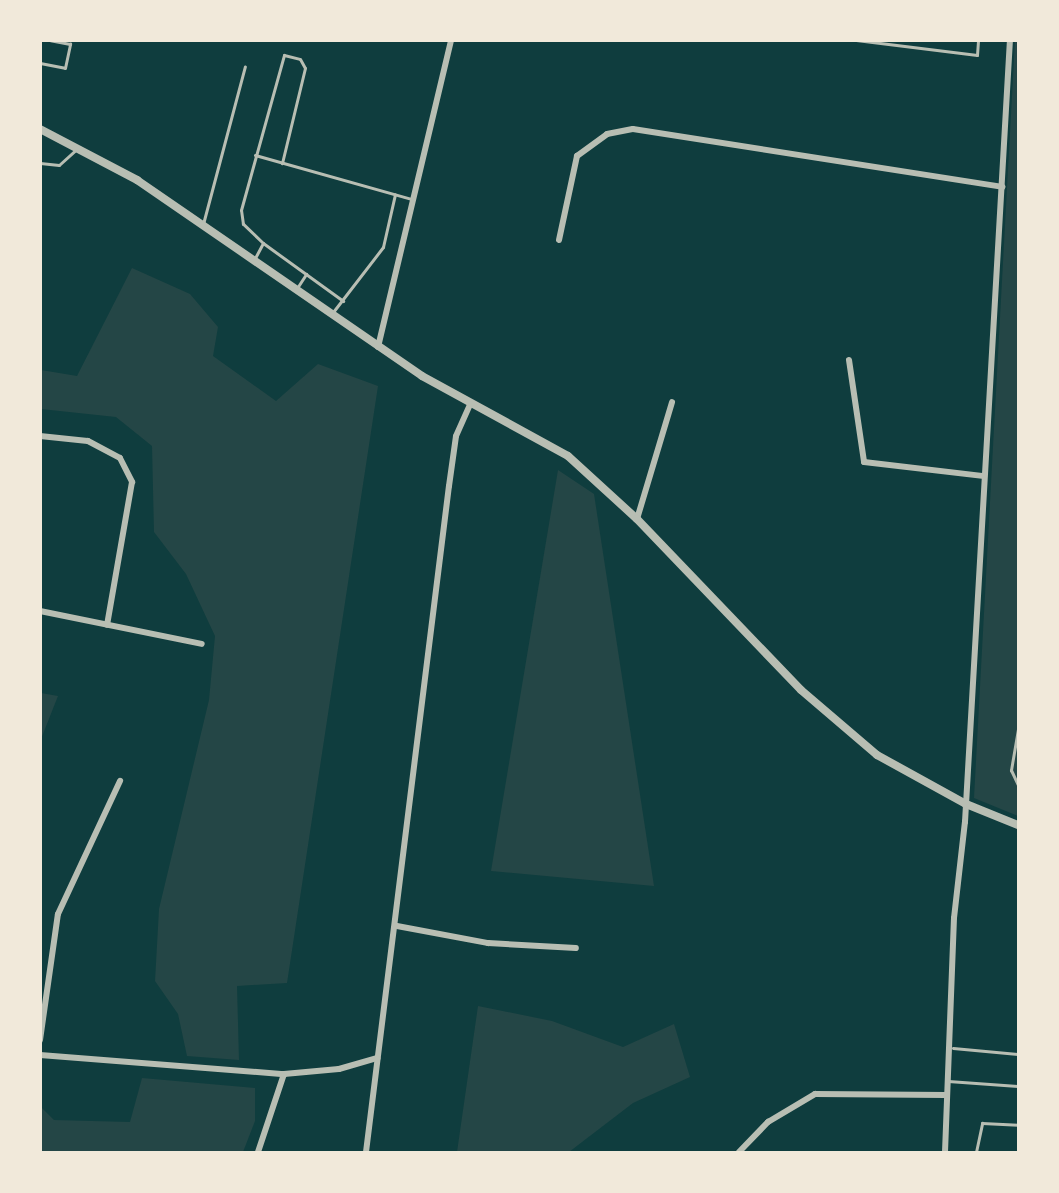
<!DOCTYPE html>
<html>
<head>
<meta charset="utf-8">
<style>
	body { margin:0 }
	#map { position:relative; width:1059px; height:1193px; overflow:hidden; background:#0f3d3e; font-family:Figtree,sans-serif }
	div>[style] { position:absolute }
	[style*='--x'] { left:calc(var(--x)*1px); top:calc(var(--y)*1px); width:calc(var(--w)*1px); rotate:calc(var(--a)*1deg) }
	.green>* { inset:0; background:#244646 }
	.service>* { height:3px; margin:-1.5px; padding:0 1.5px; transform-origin:1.5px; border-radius:1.5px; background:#b8beb3 }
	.minor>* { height:6px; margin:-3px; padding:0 3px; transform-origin:3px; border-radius:3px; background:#b8beb3 }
	.tertiary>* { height:8px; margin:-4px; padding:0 4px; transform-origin:4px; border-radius:4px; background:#b8beb3 }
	span { translate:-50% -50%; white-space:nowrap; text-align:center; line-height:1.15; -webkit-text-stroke:6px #f1e9da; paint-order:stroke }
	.frame { position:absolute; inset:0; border:42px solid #f1e9da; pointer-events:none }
</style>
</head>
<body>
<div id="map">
	<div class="green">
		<div style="clip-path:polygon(1015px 41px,1018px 41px,1018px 816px,974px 798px)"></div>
		<div style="clip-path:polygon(132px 268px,190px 294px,218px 327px,213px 356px,276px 401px,318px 364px,378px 386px,287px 983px,237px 986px,239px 1060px,187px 1056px,178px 1014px,155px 981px,159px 909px,209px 700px,215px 636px,186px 574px,154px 532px,152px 446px,116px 417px,41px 409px,41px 370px,77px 376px)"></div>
		<div style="clip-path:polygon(558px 470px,594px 494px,654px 886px,491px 871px)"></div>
		<div style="clip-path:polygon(41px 693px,58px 696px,41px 739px,40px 693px)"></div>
		<div style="clip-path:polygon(478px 1006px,552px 1021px,623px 1047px,674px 1024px,690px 1077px,633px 1103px,569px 1152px,457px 1152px)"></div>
		<div style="clip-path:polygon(142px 1078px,255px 1088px,255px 1121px,243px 1152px,41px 1152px,41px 1107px,54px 1120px,130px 1122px)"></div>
	</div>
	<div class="service">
		<div style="--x:856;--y:40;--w:122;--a:7.1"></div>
		<div style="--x:977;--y:55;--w:15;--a:-86"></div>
		<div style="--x:40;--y:63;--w:25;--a:11"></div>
		<div style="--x:65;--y:68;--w:25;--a:-78"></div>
		<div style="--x:70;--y:44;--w:20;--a:-169"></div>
		<div style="--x:255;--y:155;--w:163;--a:15.7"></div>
		<div style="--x:40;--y:163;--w:19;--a:6"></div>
		<div style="--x:59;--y:165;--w:24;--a:-42"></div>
		<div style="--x:203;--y:224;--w:163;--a:-75.1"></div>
		<div style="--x:263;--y:243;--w:99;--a:35.9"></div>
		<div style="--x:255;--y:258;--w:17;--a:-62"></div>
		<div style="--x:263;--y:243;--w:28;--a:-136"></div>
		<div style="--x:243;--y:224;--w:14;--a:-98"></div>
		<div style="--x:241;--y:210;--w:161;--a:-74.5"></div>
		<div style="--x:284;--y:55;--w:16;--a:14"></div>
		<div style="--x:300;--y:59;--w:10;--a:61"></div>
		<div style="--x:305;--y:68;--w:98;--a:103.6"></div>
		<div style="--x:297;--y:288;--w:17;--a:-57"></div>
		<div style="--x:333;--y:312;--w:82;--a:-52.4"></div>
		<div style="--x:383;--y:247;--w:54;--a:-77.2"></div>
		<div style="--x:1018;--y:729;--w:42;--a:99.7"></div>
		<div style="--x:1011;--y:770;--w:17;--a:65"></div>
		<div style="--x:953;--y:1048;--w:65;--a:5.3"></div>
		<div style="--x:948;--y:1081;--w:70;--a:4.1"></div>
		<div style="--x:976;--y:1152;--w:30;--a:-78"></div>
		<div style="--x:982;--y:1123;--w:36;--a:3"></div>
	</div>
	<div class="minor">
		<div style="--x:559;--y:240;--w:86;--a:-77.9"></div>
		<div style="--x:577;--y:156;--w:37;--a:-36"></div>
		<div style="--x:607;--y:134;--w:26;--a:-11"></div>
		<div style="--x:633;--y:129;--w:374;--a:8.9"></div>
		<div style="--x:378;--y:347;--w:316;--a:-76.6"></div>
		<div style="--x:849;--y:360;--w:103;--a:81.6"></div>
		<div style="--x:864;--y:462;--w:121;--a:6.7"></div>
		<div style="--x:40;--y:436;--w:48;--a:5.9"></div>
		<div style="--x:88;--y:441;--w:36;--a:28"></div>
		<div style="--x:120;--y:458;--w:27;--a:63"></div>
		<div style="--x:132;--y:482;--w:145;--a:99.9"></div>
		<div style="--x:637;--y:519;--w:122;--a:-73.3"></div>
		<div style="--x:40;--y:611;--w:165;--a:11.5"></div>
		<div style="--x:397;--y:926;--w:93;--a:10.6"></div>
		<div style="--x:488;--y:943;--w:88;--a:3.3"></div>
		<div style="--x:40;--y:1040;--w:127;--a:-81.9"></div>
		<div style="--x:58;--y:914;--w:147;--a:-65"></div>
		<div style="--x:40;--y:1055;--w:245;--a:4.5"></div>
		<div style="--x:284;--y:1074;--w:55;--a:-5.2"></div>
		<div style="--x:339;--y:1069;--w:40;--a:-16"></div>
		<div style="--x:258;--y:1152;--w:82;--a:-71.6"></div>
		<div style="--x:366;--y:1152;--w:671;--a:-82.9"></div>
		<div style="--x:449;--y:486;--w:50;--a:-82"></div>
		<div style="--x:456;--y:436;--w:36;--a:-66"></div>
		<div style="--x:739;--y:1152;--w:42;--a:-46"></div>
		<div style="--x:768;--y:1122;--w:55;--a:-30.8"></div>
		<div style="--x:815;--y:1094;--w:131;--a:0.4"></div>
		<div style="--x:945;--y:1152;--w:234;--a:-87.8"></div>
		<div style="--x:954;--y:918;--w:97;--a:-83.5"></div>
		<div style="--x:965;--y:822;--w:783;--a:-86.71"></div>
	</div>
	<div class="tertiary">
		<div style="--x:40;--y:129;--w:110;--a:27.7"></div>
		<div style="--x:137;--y:180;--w:346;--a:34.5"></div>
		<div style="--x:422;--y:376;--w:166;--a:28.7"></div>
		<div style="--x:568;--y:456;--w:93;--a:42.4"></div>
		<div style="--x:637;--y:519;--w:237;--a:46.2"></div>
		<div style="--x:801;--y:690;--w:100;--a:40.5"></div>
		<div style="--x:877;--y:755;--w:102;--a:28.8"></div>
		<div style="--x:966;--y:804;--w:56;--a:22"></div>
	</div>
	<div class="frame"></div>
</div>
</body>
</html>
